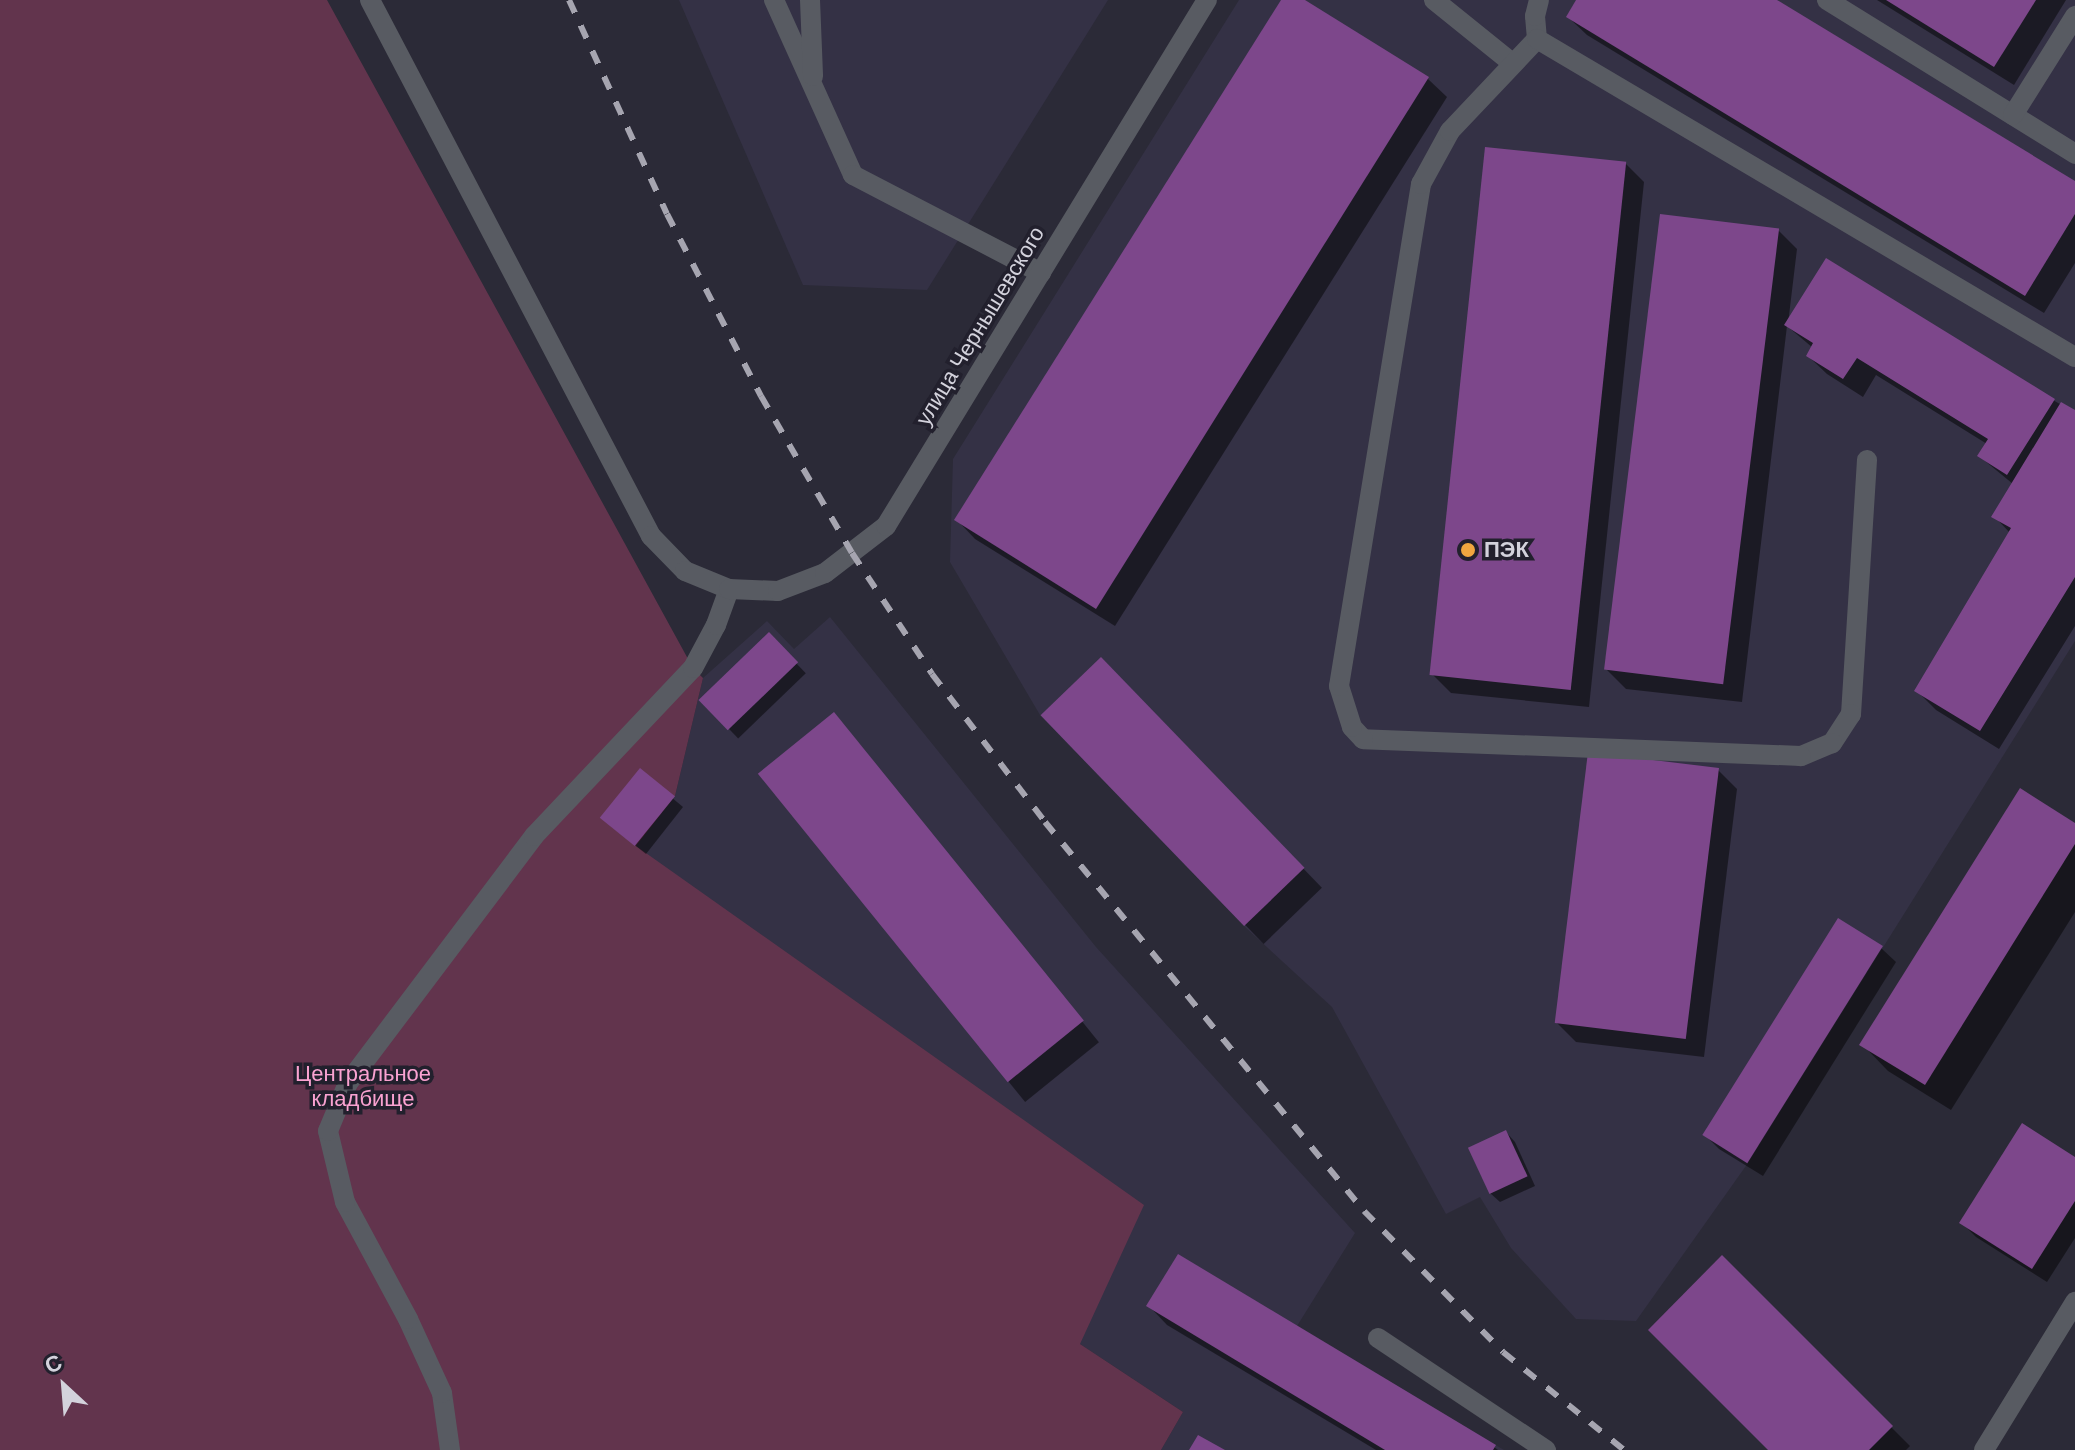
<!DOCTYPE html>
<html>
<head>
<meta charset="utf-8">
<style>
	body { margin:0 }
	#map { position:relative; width:2075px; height:1450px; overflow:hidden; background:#2b2a37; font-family:"DM Sans",sans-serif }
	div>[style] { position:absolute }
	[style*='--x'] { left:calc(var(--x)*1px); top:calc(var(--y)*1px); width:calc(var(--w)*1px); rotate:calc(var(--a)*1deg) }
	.built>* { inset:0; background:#343145 }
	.green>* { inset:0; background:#62344d }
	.shadow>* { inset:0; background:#0007; transform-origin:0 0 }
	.building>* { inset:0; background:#7d478b; transform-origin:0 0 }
	.service>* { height:20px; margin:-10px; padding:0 10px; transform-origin:10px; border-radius:10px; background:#585b62 }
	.minor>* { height:20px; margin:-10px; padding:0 10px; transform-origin:10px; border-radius:10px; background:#585b62 }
	.rail>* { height:6px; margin-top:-3px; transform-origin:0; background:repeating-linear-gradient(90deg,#a6a5b0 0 14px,transparent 0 28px) }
	.dots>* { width:22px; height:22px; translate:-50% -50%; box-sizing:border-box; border:4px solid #22202d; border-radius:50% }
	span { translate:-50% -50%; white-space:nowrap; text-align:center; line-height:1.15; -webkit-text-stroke:7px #22202d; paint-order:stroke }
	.street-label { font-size:22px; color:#d3d2dc }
	.poi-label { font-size:22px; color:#d3d2dc; font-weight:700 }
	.left { translate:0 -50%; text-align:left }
	.park-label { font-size:22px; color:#faa2d1 }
	.north { position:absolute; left:24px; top:1346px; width:80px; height:80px; -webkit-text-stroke:6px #22202d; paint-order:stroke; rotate:334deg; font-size:22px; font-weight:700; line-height:32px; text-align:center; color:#d3d2dc }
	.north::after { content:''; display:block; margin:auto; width:28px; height:36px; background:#d3d2dc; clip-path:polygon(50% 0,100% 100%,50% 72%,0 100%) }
</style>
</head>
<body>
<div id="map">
	<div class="built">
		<div style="clip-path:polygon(679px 0,1108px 0,927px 290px,803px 285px)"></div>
		<div style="clip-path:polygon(1239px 0,2075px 0,2075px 641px,1748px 1163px,1636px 1321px,1576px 1319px,1511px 1248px,1480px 1197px,1446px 1214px,1332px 1007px,1244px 926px,1040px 715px,950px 562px,953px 459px)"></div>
		<div style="clip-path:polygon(830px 617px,1096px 947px,1355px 1233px,1297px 1326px,1504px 1450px,1161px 1450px,1183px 1412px,1080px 1344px,636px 846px,675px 796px,703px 678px,767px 621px,794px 649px)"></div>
	</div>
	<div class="green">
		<div style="clip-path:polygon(0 0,327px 0,693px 668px,703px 678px,675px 796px,636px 846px,1144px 1205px,1080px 1344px,1183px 1412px,1161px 1450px,0 1450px)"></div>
	</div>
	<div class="shadow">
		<div style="clip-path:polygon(1283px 0,1301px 0,1428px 79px,1447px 97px,1115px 626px,975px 539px,957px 520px)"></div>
		<div style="clip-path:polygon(1578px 0,1773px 0,2075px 183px,2075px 263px,2044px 313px,1587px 35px,1568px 17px)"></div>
		<div style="clip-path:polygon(1877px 0,2066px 0,2014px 85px)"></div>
		<div style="clip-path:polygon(1625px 163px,1644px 182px,1589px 707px,1451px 693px,1432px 674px)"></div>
		<div style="clip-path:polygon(1778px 230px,1797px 249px,1788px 324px,2053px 400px,2075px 413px,2075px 626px,1999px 749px,1936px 710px,1917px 691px,2010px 533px,1994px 516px,2013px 484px,1979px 456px,1987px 444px,1876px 375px,1863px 397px,1827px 374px,1808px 356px,1813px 348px,1787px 326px,1742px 702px,1626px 689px,1607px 670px)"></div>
		<div style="left:769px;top:635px;width:53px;height:94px;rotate:46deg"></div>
		<div style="left:1101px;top:659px;width:318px;height:81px;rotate:46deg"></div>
		<div style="left:834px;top:715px;width:421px;height:95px;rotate:51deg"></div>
		<div style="clip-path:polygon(1718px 770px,1737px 789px,1704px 1057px,1576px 1042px,1557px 1023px)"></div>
		<div style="clip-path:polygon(640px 771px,683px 807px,646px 854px,612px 827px)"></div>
		<div style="clip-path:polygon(2075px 825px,2075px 912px,1951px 1110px,1888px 1071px,1862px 1044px)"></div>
		<div style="clip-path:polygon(1881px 948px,1896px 962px,1763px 1176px,1719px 1149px,1705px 1135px)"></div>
		<div style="clip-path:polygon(1506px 1132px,1515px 1142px,1535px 1186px,1500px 1202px,1490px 1193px)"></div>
		<div style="clip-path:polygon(2075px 1159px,2075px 1238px,2047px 1282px,1976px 1237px,1962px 1223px)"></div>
		<div style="clip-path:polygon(1722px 1258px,1910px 1446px,1906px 1450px,1771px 1450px)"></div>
		<div style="clip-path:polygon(1149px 1306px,1494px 1447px,1498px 1450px,1376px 1450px,1167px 1325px)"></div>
	</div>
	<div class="building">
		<div style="clip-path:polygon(1281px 0,1305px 0,1429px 77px,1096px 609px,954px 520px)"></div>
		<div style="clip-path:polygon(1576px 0,1777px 0,2075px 181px,2075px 214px,2025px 296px,1566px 17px)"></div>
		<div style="clip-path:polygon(1886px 0,2036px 0,1994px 67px)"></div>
		<div style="left:1485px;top:147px;width:142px;height:531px;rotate:6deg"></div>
		<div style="left:1660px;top:214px;width:120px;height:459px;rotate:7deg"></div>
		<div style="clip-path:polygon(1826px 258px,2055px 399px,2007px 475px,1977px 456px,1988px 439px,1857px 358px,1843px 379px,1806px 356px,1813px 343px,1784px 325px)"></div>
		<div style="clip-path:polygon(2061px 402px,2075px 410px,2075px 577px,1980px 731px,1914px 691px,2011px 528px,1991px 517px)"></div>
		<div style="left:769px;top:632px;width:42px;height:98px;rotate:46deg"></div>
		<div style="left:1101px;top:657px;width:293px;height:84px;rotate:46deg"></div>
		<div style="left:834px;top:712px;width:397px;height:98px;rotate:51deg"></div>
		<div style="left:1588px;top:752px;width:132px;height:273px;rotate:7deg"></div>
		<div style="left:640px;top:768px;width:45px;height:64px;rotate:39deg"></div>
		<div style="clip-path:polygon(2020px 788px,2075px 823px,2075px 844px,1925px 1085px,1859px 1045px)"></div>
		<div style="left:1838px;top:918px;width:53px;height:256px;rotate:32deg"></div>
		<div style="clip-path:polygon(2022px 1123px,2075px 1157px,2075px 1201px,2032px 1269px,1959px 1223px)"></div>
		<div style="left:1506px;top:1130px;width:51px;height:42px;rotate:65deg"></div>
		<div style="clip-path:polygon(1178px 1254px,1496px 1445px,1493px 1450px,1385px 1450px,1146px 1306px)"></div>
		<div style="clip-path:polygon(1722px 1255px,1893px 1426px,1869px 1450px,1768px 1450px,1648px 1330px)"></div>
		<div style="clip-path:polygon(1198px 1435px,1225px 1450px,1189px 1450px)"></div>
	</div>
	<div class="service">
		<div style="--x:774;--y:0;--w:192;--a:65.7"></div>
		<div style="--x:853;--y:175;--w:212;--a:27.5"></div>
		<div style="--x:810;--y:0;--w:76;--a:87.7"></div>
		<div style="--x:1434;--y:0;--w:100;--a:38.9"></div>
		<div style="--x:1827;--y:0;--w:292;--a:31.8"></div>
		<div style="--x:1537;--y:39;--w:23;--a:-95"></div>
		<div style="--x:1535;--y:16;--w:16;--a:-76"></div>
		<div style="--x:2013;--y:115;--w:117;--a:-57.9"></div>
		<div style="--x:1867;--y:460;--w:255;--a:93.6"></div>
		<div style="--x:1851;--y:714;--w:35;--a:123"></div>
		<div style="--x:1832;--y:743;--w:34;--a:157"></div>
		<div style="--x:1801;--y:756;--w:438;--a:-177.8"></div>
		<div style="--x:1363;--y:739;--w:16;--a:-133"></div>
		<div style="--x:1352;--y:727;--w:43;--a:-107.6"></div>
		<div style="--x:1339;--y:686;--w:509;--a:-80.72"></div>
		<div style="--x:1421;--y:184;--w:60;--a:-61.3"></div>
		<div style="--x:1450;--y:131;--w:127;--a:-46.6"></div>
		<div style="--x:1537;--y:39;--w:625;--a:30.59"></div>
		<div style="--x:450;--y:1450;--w:58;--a:-98"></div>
		<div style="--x:442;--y:1393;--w:81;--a:-114.7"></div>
		<div style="--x:408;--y:1319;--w:133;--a:-118.3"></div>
		<div style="--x:345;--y:1202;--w:73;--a:-103.5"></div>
		<div style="--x:328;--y:1131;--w:52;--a:-67.4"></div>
		<div style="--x:348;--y:1083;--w:309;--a:-53"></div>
		<div style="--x:534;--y:836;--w:231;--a:-46.6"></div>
		<div style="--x:693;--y:668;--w:49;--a:-61.9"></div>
		<div style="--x:716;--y:625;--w:38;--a:-70"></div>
	</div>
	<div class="minor">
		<div style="--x:370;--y:0;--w:605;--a:62.33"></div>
		<div style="--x:651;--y:536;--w:49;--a:45.8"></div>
		<div style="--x:685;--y:571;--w:48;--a:22.2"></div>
		<div style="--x:729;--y:589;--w:49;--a:2.3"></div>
		<div style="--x:778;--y:591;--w:50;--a:-21"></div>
		<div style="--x:825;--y:573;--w:77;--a:-37.6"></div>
		<div style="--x:886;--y:526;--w:616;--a:-58.61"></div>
		<div style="--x:1378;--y:1338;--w:202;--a:33.7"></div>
		<div style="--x:1984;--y:1450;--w:174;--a:-58.4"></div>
	</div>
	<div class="rail">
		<div style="--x:569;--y:0;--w:235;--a:65.4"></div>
		<div style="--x:667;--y:214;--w:205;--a:62.7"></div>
		<div style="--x:761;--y:396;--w:181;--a:59.9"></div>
		<div style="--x:852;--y:553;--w:145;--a:56.5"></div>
		<div style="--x:932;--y:674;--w:186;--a:52.6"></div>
		<div style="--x:1045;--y:822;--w:503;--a:50.65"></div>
		<div style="--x:1364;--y:1211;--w:198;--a:45.4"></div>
		<div style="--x:1503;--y:1352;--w:156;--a:39"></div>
	</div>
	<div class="dots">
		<div style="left:1468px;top:550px;background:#f0a63f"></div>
	</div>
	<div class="street-label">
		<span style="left:980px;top:326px;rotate:-59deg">улица Чернышевского</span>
	</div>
	<div class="poi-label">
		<span class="left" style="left:1484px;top:550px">ПЭК</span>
	</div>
	<div class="park-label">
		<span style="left:363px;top:1086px">Центральное<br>кладбище</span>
	</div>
	<div class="north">С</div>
</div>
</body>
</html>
